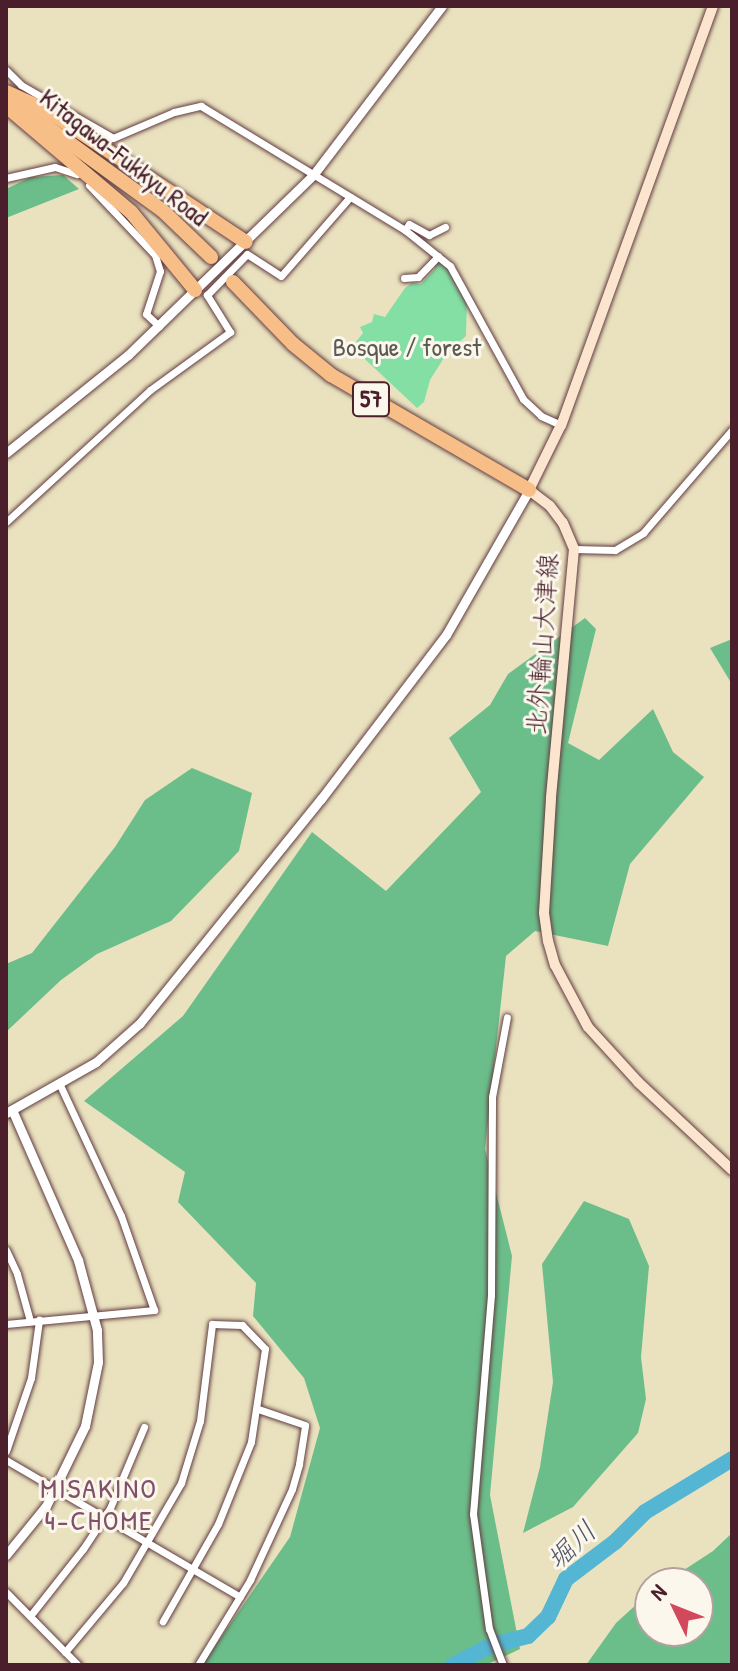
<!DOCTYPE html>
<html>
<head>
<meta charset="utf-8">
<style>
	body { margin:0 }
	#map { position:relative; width:738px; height:1671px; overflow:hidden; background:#eae2bf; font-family:"Patrick Hand","Klee One",sans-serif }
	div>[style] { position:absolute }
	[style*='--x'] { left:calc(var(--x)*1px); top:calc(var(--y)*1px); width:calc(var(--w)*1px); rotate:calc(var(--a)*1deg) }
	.green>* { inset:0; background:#84dfa5 }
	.forest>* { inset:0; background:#6bbe8a }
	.river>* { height:16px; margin:-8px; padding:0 8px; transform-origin:8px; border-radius:8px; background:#54b6d3 }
	.roads { filter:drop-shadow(0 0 2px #623c41) drop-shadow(0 0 2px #623c41) }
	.minor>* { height:7px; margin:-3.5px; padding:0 3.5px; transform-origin:3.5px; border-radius:3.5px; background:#fff }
	.tertiary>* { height:9px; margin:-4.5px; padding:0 4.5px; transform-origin:4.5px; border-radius:4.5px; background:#fff }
	.secondary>* { height:10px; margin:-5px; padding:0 5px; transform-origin:5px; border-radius:5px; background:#fce5cf }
	.motorway>* { height:14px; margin:-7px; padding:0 7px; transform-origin:7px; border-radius:7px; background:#f7be87 }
	span { translate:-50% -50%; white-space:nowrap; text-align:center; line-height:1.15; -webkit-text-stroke:6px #fbf7ec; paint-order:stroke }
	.shield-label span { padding:2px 6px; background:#fbf7ec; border:2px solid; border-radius:6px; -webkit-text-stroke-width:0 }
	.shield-label { font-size:24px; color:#4a1f2b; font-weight:700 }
	.street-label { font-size:26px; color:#4a1f2b }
	.park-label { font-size:26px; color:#5b5950 }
	.neighbourhood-label { font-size:28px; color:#815069; letter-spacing:2px }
	.water-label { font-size:28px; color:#4e5466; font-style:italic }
	.frame { position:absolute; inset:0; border:8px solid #4a1f2b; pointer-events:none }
	.north { position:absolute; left:634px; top:1567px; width:80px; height:80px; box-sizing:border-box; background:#fbf7ec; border:2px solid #b4a19f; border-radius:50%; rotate:313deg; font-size:22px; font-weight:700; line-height:32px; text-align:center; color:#4a1f2b }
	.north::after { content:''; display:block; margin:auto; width:28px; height:36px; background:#d1495b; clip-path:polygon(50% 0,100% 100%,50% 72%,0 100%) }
</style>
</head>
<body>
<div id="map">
	<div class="green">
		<div style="clip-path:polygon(436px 251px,444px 256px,467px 297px,466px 336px,447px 353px,430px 380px,424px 402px,417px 408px,352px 347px,363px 333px,360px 327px,372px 322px,374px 314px,385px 317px,405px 288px,412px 283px,421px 284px,435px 269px)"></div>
	</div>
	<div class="forest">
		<div style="clip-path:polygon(63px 175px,79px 189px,6px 218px,6px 189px,31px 177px)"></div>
		<div style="clip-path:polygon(585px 618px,596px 629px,568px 743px,599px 760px,653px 709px,673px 752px,704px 777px,630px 864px,608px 946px,535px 931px,506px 956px,485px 1149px,512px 1256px,490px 1495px,520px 1649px,486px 1665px,202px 1665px,290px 1537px,320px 1428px,304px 1378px,253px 1316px,256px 1283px,178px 1202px,185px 1172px,84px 1101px,183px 1016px,312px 832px,386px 891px,481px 792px,449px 738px,490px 705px,508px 674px)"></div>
		<div style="clip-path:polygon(732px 639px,732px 680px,730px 681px,710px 648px)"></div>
		<div style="clip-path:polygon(192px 768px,252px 793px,239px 851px,171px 921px,97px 954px,61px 980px,6px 1032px,6px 964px,32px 953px,115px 847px,145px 800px)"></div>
		<div style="clip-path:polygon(584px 1201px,629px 1219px,649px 1266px,641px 1357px,646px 1399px,638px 1433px,573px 1507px,523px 1533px,540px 1467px,553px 1382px,542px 1264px)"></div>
		<div style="clip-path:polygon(732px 1533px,732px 1665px,586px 1665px,616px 1623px,650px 1592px,650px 1631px,698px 1631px,698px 1583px,664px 1583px,713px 1551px)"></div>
	</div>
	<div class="river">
		<div style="--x:453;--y:1665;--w:44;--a:-27.1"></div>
		<div style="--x:492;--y:1645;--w:37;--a:-14"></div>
		<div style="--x:528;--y:1636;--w:28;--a:-44"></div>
		<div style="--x:548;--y:1617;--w:42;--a:-64.7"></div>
		<div style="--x:566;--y:1579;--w:61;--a:-37.1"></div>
		<div style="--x:615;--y:1542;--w:42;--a:-45"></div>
		<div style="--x:645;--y:1512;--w:102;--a:-31.3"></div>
	</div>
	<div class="roads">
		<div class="minor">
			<div style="--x:6;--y:70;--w:21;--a:45"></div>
			<div style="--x:21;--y:85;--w:106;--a:29.9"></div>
			<div style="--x:113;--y:138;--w:66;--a:-23.1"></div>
			<div style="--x:174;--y:112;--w:28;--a:-13"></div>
			<div style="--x:201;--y:106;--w:239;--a:31.3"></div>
			<div style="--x:405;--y:230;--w:58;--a:38.7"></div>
			<div style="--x:450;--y:266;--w:152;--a:61.2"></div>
			<div style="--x:523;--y:399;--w:25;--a:43"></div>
			<div style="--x:541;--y:416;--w:22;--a:24"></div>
			<div style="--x:6;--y:178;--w:50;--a:-12.7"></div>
			<div style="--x:55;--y:167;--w:23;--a:18"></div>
			<div style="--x:89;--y:185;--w:96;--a:46.7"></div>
			<div style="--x:155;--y:255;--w:17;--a:73"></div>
			<div style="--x:160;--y:271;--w:45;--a:108"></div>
			<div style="--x:146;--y:314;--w:18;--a:43"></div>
			<div style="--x:405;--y:230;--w:7;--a:-56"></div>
			<div style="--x:409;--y:224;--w:23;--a:29"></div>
			<div style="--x:429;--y:235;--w:18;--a:-27"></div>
			<div style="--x:404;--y:278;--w:14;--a:-4"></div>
			<div style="--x:418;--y:277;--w:29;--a:-46"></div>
			<div style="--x:6;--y:522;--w:195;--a:-42.5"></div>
			<div style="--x:150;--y:390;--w:99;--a:-35.9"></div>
			<div style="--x:230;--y:332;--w:44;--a:-121.9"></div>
			<div style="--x:207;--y:295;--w:57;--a:-45.7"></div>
			<div style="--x:247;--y:254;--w:40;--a:32.9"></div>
			<div style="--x:281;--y:276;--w:105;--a:-48.9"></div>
			<div style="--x:574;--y:549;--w:41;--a:1.4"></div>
			<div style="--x:615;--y:550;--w:33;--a:-31"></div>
			<div style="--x:643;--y:533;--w:136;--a:-49.2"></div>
			<div style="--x:6;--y:1250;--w:26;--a:65"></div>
			<div style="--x:17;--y:1274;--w:49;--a:74.5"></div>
			<div style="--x:6;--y:1324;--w:149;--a:-5.4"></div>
			<div style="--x:154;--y:1310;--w:100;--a:-109.3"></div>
			<div style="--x:121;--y:1216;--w:145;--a:-115"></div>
			<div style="--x:6;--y:1451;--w:77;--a:-71.1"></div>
			<div style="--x:31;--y:1378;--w:59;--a:-82.1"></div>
			<div style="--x:6;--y:1460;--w:271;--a:30.3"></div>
			<div style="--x:6;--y:1592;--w:103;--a:45.4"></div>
			<div style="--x:30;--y:1616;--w:85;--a:-51.7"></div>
			<div style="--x:83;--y:1549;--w:49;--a:-56.6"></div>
			<div style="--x:110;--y:1508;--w:88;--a:-67.2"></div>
			<div style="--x:65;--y:1652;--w:90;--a:-50"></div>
			<div style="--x:123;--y:1583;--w:116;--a:-59.9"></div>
			<div style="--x:181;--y:1483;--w:65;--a:-73"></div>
			<div style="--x:200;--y:1421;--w:98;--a:-82.9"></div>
			<div style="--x:212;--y:1324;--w:30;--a:2"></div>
			<div style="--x:242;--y:1325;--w:33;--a:46"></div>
			<div style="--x:265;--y:1349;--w:94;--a:98.6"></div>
			<div style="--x:251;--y:1442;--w:88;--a:111.9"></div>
			<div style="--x:218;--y:1524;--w:112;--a:119.6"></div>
			<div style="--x:198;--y:1665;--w:100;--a:-58.5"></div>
			<div style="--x:250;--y:1580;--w:100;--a:-65.2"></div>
			<div style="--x:292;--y:1489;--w:26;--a:-74"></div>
			<div style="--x:299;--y:1464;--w:39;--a:-81"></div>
			<div style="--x:305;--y:1425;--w:50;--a:-161.2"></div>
			<div style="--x:503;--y:1665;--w:39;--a:-111"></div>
			<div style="--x:489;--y:1629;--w:116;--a:-97.9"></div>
			<div style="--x:473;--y:1514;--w:220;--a:-85.3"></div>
			<div style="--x:491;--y:1295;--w:198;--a:-89.7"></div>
			<div style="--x:492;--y:1097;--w:81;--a:-79.4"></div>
		</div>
		<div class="tertiary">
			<div style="--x:6;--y:453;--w:156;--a:-38.8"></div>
			<div style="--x:128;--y:355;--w:260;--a:-44.2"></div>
			<div style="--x:314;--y:174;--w:211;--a:-52.7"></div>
			<div style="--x:6;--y:1113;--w:103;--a:-29.5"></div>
			<div style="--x:96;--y:1062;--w:59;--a:-41.6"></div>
			<div style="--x:140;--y:1023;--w:288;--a:-51.1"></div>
			<div style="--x:321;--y:799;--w:206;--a:-52.7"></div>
			<div style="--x:446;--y:635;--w:167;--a:-60.2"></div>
			<div style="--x:6;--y:1555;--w:63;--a:-50.8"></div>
			<div style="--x:46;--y:1506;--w:89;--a:-64"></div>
			<div style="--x:85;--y:1426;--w:65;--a:-78.5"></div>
			<div style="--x:98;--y:1362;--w:32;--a:-92"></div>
			<div style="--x:97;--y:1330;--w:73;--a:-105.2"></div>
			<div style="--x:78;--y:1260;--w:164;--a:-113.7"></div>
		</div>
		<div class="secondary">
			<div style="--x:713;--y:6;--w:446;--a:109.9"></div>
			<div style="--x:561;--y:425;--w:72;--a:116.2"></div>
			<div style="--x:529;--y:490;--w:26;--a:37"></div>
			<div style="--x:550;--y:506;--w:21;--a:53"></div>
			<div style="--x:563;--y:523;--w:28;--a:67"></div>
			<div style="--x:574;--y:549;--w:251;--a:95.3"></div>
			<div style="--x:551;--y:799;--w:114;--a:93.5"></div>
			<div style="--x:544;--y:913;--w:28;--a:82"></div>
			<div style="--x:548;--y:941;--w:25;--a:74"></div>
			<div style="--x:555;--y:965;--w:70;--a:62"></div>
			<div style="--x:588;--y:1027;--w:74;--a:47.7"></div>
			<div style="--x:638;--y:1082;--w:129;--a:43.1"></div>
		</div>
		<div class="motorway">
			<div style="--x:6;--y:92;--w:46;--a:24.3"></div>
			<div style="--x:48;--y:111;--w:237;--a:33.5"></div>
			<div style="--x:16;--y:104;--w:180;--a:36"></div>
			<div style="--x:162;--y:210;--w:68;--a:43.8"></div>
			<div style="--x:6;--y:106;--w:164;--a:40.3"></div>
			<div style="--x:131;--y:212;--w:101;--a:50.6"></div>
			<div style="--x:233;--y:282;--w:86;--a:45.9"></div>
			<div style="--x:293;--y:344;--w:49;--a:39.2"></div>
			<div style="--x:331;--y:375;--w:229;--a:30.1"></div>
		</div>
	</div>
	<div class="shield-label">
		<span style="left:371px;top:399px">57</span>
	</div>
	<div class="street-label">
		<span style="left:124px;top:157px;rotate:38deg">Kitagawa-Fukkyu Road</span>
		<span style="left:542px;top:644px;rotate:-86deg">北外輪山大津線</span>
	</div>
	<div class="park-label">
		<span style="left:407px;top:347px">Bosque / forest</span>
	</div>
	<div class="neighbourhood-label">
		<span style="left:99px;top:1504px">MISAKINO<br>4-CHOME</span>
	</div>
	<div class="water-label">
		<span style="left:571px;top:1545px;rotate:-44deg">堀川</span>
	</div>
	<div class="frame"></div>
	<div class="north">N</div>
</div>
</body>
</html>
